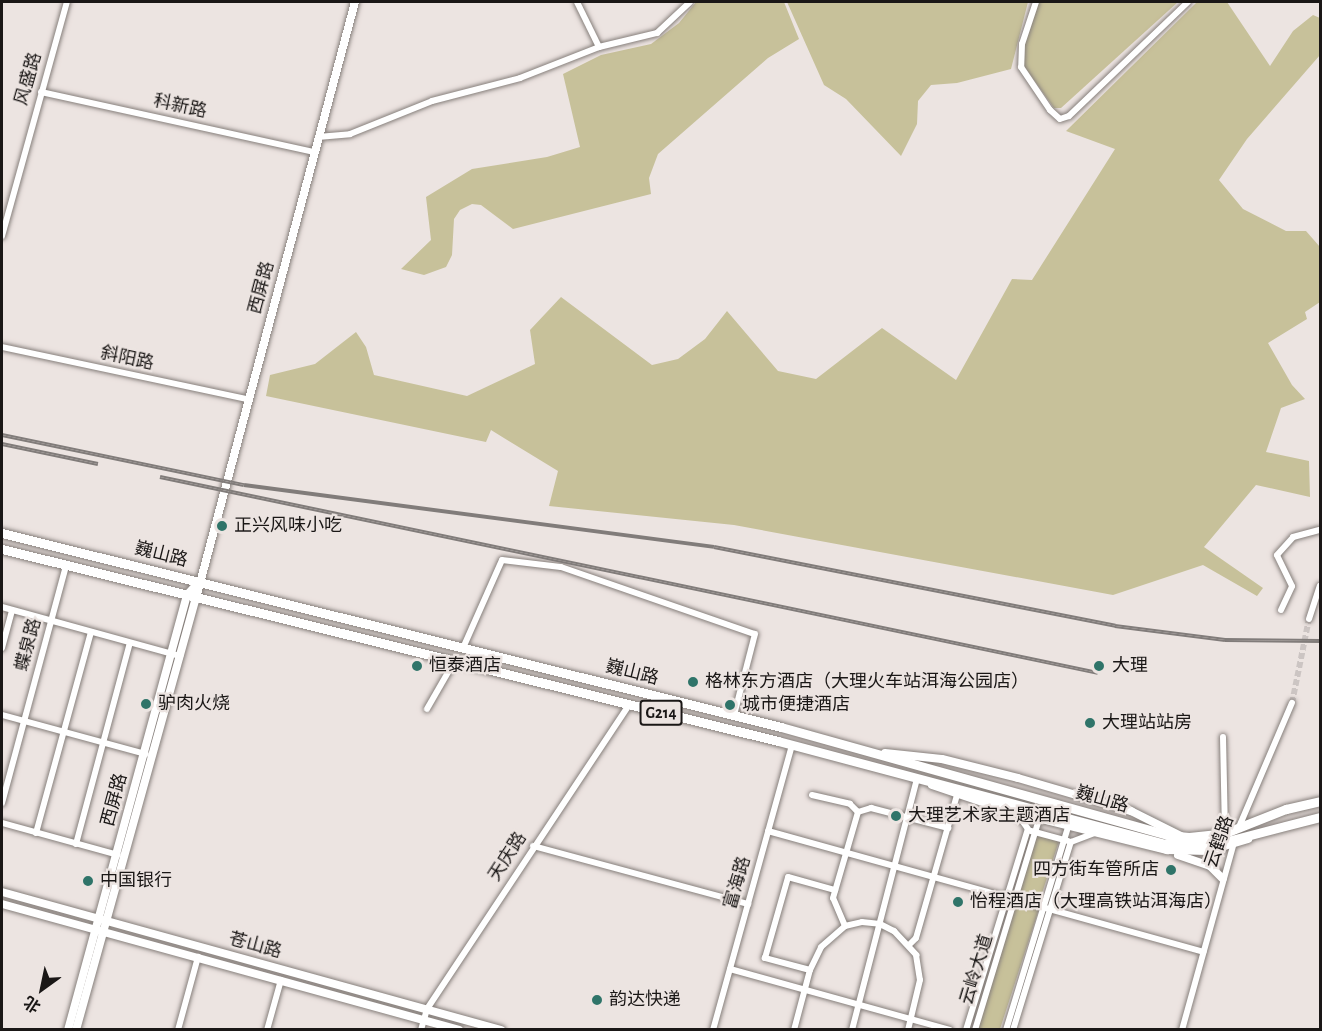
<!DOCTYPE html>
<html>
<head>
<meta charset="utf-8">
<style>
	body { margin:0 }
	#map { position:relative; width:1322px; height:1031px; overflow:hidden; background:#ece4e1; font-family:"Alegreya Sans","Noto Sans SC",sans-serif }
	div>[style] { position:absolute }
	[style*='--x'] { left:calc(var(--x)*1px); top:calc(var(--y)*1px); width:calc(var(--w)*1px); rotate:calc(var(--a)*1deg) }
	.green>* { inset:0; background:#c7c19a; transform-origin:0 0 }
	.minor-tunnel>* { height:6px; margin-top:-3px; transform-origin:0; background:repeating-linear-gradient(90deg,#ccc5c3 0 6px,transparent 0 9px) }
	.roads { filter:drop-shadow(0 0 2px #867f7b) drop-shadow(0 0 2px #867f7b) }
	.minor>* { height:6px; margin:-3px; padding:0 3px; transform-origin:3px; border-radius:3px; background:#fff }
	.major>* { height:8px; margin:-4px; padding:0 4px; transform-origin:4px; border-radius:4px; background:#fff }
	.highway>* { height:9px; margin:-4.5px; padding:0 4.5px; transform-origin:4.5px; border-radius:4.5px; background:#fff }
	.rail>* { height:4px; margin-top:-2px; transform-origin:0; background:repeating-linear-gradient(90deg,#ece4e1 0 4.5px,#817c7a 0 9px); box-sizing:border-box; border-block:2px solid #817c7a }
	.dots>* { width:16px; height:16px; translate:-50% -50%; box-sizing:border-box; border:3px solid #ece4e1; border-radius:50% }
	span { translate:-50% -50%; white-space:nowrap; text-align:center; line-height:1.15; -webkit-text-stroke:4.5px #ece4e1; paint-order:stroke }
	.shield-label span { padding:2px 4px; background:#ece4e1; border:2px solid; border-radius:4px; -webkit-text-stroke-width:0 }
	.shield-label { font-size:16px; color:#1a1716; font-weight:700 }
	.street-label { font-size:18px; color:#1a1716 }
	.poi-label { font-size:18px; color:#1a1716 }
	.left { translate:0 -50%; text-align:left }
	.right { translate:-100% -50%; text-align:right }
	.frame { position:absolute; inset:0; border:3px solid #1a1716; pointer-events:none }
	.north { position:absolute; left:12px; top:959px; width:60px; height:60px; -webkit-text-stroke:4px #ece4e1; paint-order:stroke; rotate:213deg; font-size:16px; font-weight:700; line-height:24px; text-align:center; color:#1a1716 }
	.north::after { content:''; display:block; margin:auto; width:21px; height:27px; background:#1a1716; clip-path:polygon(50% 0,100% 100%,50% 72%,0 100%) }
</style>
</head>
<body>
<div id="map">
	<div class="green">
		<div style="clip-path:polygon(696px 2px,784px 2px,799px 39px,768px 58px,658px 154px,649px 178px,651px 194px,513px 229px,481px 205px,472px 204px,460px 210px,454px 219px,452px 255px,446px 267px,424px 275px,401px 269px,431px 240px,426px 197px,472px 169px,547px 157px,580px 147px,563px 74px,601px 55px,651px 44px,679px 23px)"></div>
		<div style="clip-path:polygon(787px 2px,1028px 2px,1011px 69px,957px 83px,931px 85px,918px 101px,917px 124px,901px 156px,846px 99px,824px 85px)"></div>
		<div style="clip-path:polygon(1038px 2px,1178px 2px,1061px 108px,1054px 108px,1024px 66px,1024px 46px)"></div>
		<div style="clip-path:polygon(1197px 2px,1227px 2px,1270px 66px,1293px 31px,1313px 15px,1320px 18px,1320px 55px,1247px 139px,1219px 180px,1243px 209px,1286px 231px,1306px 231px,1320px 247px,1320px 302px,1305px 312px,1307px 319px,1268px 343px,1292px 385px,1305px 399px,1281px 408px,1266px 452px,1309px 461px,1310px 497px,1256px 485px,1204px 547px,1263px 588px,1257px 596px,1203px 565px,1113px 595px,734px 525px,549px 506px,558px 471px,491px 430px,486px 442px,266px 396px,270px 375px,315px 364px,356px 332px,366px 347px,374px 375px,467px 396px,535px 364px,530px 330px,561px 297px,652px 365px,678px 359px,705px 339px,727px 311px,778px 371px,816px 379px,882px 328px,956px 380px,1012px 279px,1032px 280px,1115px 149px,1066px 131px)"></div>
		<div style="left:1035px;top:834px;width:25px;height:61px;rotate:18deg"></div>
		<div style="left:1015px;top:902px;width:25px;height:134px;rotate:18deg"></div>
	</div>
	<div class="minor-tunnel">
		<div style="--x:1292;--y:703;--w:86;--a:-78.6"></div>
	</div>
	<div class="roads">
		<div class="minor">
			<div style="--x:577;--y:2;--w:50;--a:63.9"></div>
			<div style="--x:1036;--y:2;--w:44;--a:108.4"></div>
			<div style="--x:1022;--y:44;--w:23;--a:92"></div>
			<div style="--x:1021;--y:67;--w:52;--a:56"></div>
			<div style="--x:1050;--y:110;--w:13;--a:42"></div>
			<div style="--x:1060;--y:119;--w:9;--a:-18"></div>
			<div style="--x:1069;--y:116;--w:165;--a:-43.8"></div>
			<div style="--x:41;--y:92;--w:280;--a:12.4"></div>
			<div style="--x:318;--y:137;--w:32;--a:-5"></div>
			<div style="--x:350;--y:134;--w:88;--a:-21.9"></div>
			<div style="--x:432;--y:101;--w:91;--a:-14.6"></div>
			<div style="--x:520;--y:78;--w:85;--a:-21.4"></div>
			<div style="--x:599;--y:47;--w:60;--a:-13.6"></div>
			<div style="--x:657;--y:33;--w:45;--a:-43.2"></div>
			<div style="--x:2;--y:236;--w:243;--a:-74.5"></div>
			<div style="--x:2;--y:347;--w:250;--a:12"></div>
			<div style="--x:2;--y:607;--w:185;--a:15.4"></div>
			<div style="--x:1281;--y:610;--w:26;--a:-65"></div>
			<div style="--x:1292;--y:586;--w:34;--a:-116"></div>
			<div style="--x:1277;--y:555;--w:24;--a:-48"></div>
			<div style="--x:1293;--y:537;--w:28;--a:-15"></div>
			<div style="--x:1309;--y:619;--w:35;--a:-72"></div>
			<div style="--x:2;--y:648;--w:39;--a:-75"></div>
			<div style="--x:463;--y:648;--w:96;--a:-66.1"></div>
			<div style="--x:502;--y:560;--w:59;--a:6.8"></div>
			<div style="--x:561;--y:567;--w:205;--a:19.1"></div>
			<div style="--x:755;--y:634;--w:84;--a:104.5"></div>
			<div style="--x:427;--y:709;--w:54;--a:-60.1"></div>
			<div style="--x:2;--y:715;--w:149;--a:15.2"></div>
			<div style="--x:1223;--y:737;--w:96;--a:88.8"></div>
			<div style="--x:812;--y:795;--w:39;--a:13"></div>
			<div style="--x:850;--y:804;--w:11;--a:45"></div>
			<div style="--x:2;--y:803;--w:246;--a:-74.9"></div>
			<div style="--x:858;--y:812;--w:14;--a:-17"></div>
			<div style="--x:871;--y:808;--w:80;--a:14.6"></div>
			<div style="--x:2;--y:823;--w:120;--a:15.4"></div>
			<div style="--x:1239;--y:827;--w:135;--a:-66.9"></div>
			<div style="--x:768;--y:831;--w:452;--a:15.5"></div>
			<div style="--x:1031;--y:831;--w:38;--a:15"></div>
			<div style="--x:36;--y:833;--w:208;--a:-74.7"></div>
			<div style="--x:76;--y:844;--w:208;--a:-75"></div>
			<div style="--x:533;--y:846;--w:223;--a:15.1"></div>
			<div style="--x:845;--y:926;--w:30;--a:-113"></div>
			<div style="--x:833;--y:898;--w:90;--a:-73.8"></div>
			<div style="--x:910;--y:944;--w:8;--a:-45"></div>
			<div style="--x:916;--y:938;--w:149;--a:-74"></div>
			<div style="--x:730;--y:969;--w:228;--a:15.5"></div>
			<div style="--x:810;--y:970;--w:47;--a:-165.1"></div>
			<div style="--x:765;--y:958;--w:84;--a:-74.1"></div>
			<div style="--x:788;--y:877;--w:49;--a:15.5"></div>
			<div style="--x:178;--y:1030;--w:76;--a:-74.7"></div>
			<div style="--x:267;--y:1030;--w:52;--a:-74.4"></div>
			<div style="--x:421;--y:1030;--w:22;--a:-74"></div>
			<div style="--x:427;--y:1009;--w:365;--a:-56.4"></div>
			<div style="--x:713;--y:1030;--w:296;--a:-74.5"></div>
			<div style="--x:794;--y:1030;--w:62;--a:-75.1"></div>
			<div style="--x:810;--y:970;--w:25;--a:-64"></div>
			<div style="--x:821;--y:947;--w:32;--a:-41"></div>
			<div style="--x:845;--y:926;--w:17;--a:-13"></div>
			<div style="--x:862;--y:922;--w:18;--a:6"></div>
			<div style="--x:880;--y:924;--w:16;--a:27"></div>
			<div style="--x:894;--y:931;--w:33;--a:47"></div>
			<div style="--x:916;--y:955;--w:25;--a:81"></div>
			<div style="--x:920;--y:980;--w:51;--a:103.5"></div>
			<div style="--x:852;--y:1030;--w:260;--a:-75.5"></div>
			<div style="--x:966;--y:1030;--w:210;--a:-72.9"></div>
			<div style="--x:1028;--y:829;--w:19;--a:-125"></div>
			<div style="--x:975;--y:1030;--w:224;--a:-73.1"></div>
			<div style="--x:1006;--y:1030;--w:215;--a:-73"></div>
			<div style="--x:1013;--y:1030;--w:197;--a:-72.9"></div>
			<div style="--x:1071;--y:842;--w:26;--a:-21"></div>
			<div style="--x:1182;--y:1030;--w:195;--a:-74.5"></div>
		</div>
		<div class="major">
			<div style="--x:885;--y:753;--w:57;--a:6"></div>
			<div style="--x:942;--y:759;--w:78;--a:14"></div>
			<div style="--x:1018;--y:778;--w:118;--a:16.3"></div>
			<div style="--x:1131;--y:811;--w:56;--a:26.6"></div>
			<div style="--x:932;--y:785;--w:78;--a:18.7"></div>
			<div style="--x:1006;--y:810;--w:166;--a:14"></div>
			<div style="--x:1167;--y:850;--w:41;--a:1.4"></div>
			<div style="--x:1208;--y:851;--w:42;--a:-16.7"></div>
			<div style="--x:1178;--y:855;--w:34;--a:19"></div>
			<div style="--x:1210;--y:866;--w:18;--a:45"></div>
			<div style="--x:2;--y:892;--w:518;--a:15.46"></div>
			<div style="--x:2;--y:904;--w:474;--a:15.4"></div>
			<div style="--x:68;--y:1030;--w:451;--a:-74.7"></div>
			<div style="--x:187;--y:595;--w:16;--a:-47"></div>
			<div style="--x:76;--y:1030;--w:448;--a:-74.5"></div>
			<div style="--x:196;--y:598;--w:617;--a:-75.06"></div>
		</div>
		<div class="highway">
			<div style="--x:2;--y:533;--w:803;--a:13.98"></div>
			<div style="--x:781;--y:727;--w:401;--a:15.6"></div>
			<div style="--x:1167;--y:835;--w:22;--a:5"></div>
			<div style="--x:1189;--y:837;--w:36;--a:-6"></div>
			<div style="--x:1225;--y:833;--w:66;--a:-21.5"></div>
			<div style="--x:1286;--y:809;--w:35;--a:-13"></div>
			<div style="--x:2;--y:549;--w:799;--a:13.9"></div>
			<div style="--x:778;--y:741;--w:400;--a:14.9"></div>
			<div style="--x:1165;--y:844;--w:51;--a:0"></div>
			<div style="--x:1216;--y:844;--w:107;--a:-14.6"></div>
		</div>
	</div>
	<div class="rail">
		<div style="--x:2;--y:435;--w:247;--a:11.7"></div>
		<div style="--x:244;--y:485;--w:474;--a:7.5"></div>
		<div style="--x:714;--y:547;--w:409;--a:11.1"></div>
		<div style="--x:1115;--y:626;--w:111;--a:7.3"></div>
		<div style="--x:1225;--y:640;--w:95;--a:0.6"></div>
		<div style="--x:2;--y:444;--w:98;--a:11.8"></div>
		<div style="--x:160;--y:477;--w:958;--a:11.8"></div>
	</div>
	<div class="dots">
		<div style="left:222px;top:526px;background:#2f7469"></div>
		<div style="left:417px;top:666px;background:#2f7469"></div>
		<div style="left:1099px;top:666px;background:#2f7469"></div>
		<div style="left:693px;top:682px;background:#2f7469"></div>
		<div style="left:146px;top:704px;background:#2f7469"></div>
		<div style="left:730px;top:705px;background:#2f7469"></div>
		<div style="left:1090px;top:723px;background:#2f7469"></div>
		<div style="left:896px;top:816px;background:#2f7469"></div>
		<div style="left:1171px;top:870px;background:#2f7469"></div>
		<div style="left:88px;top:881px;background:#2f7469"></div>
		<div style="left:958px;top:902px;background:#2f7469"></div>
		<div style="left:597px;top:1000px;background:#2f7469"></div>
	</div>
	<div class="shield-label">
		<span style="left:661px;top:713px">G214</span>
	</div>
	<div class="street-label">
		<span style="left:29px;top:79px;rotate:-74deg">风盛路</span>
		<span style="left:180px;top:107px;rotate:12deg">科新路</span>
		<span style="left:262px;top:288px;rotate:-75deg">西屏路</span>
		<span style="left:127px;top:359px;rotate:12deg">斜阳路</span>
		<span style="left:161px;top:555px;rotate:14deg">巍山路</span>
		<span style="left:29px;top:645px;rotate:-75deg">蝶泉路</span>
		<span style="left:632px;top:673px;rotate:14deg">巍山路</span>
		<span style="left:115px;top:800px;rotate:-75deg">西屏路</span>
		<span style="left:1102px;top:800px;rotate:16deg">巍山路</span>
		<span style="left:1220px;top:842px;rotate:-71deg">云鹤路</span>
		<span style="left:508px;top:857px;rotate:-57deg">天庆路</span>
		<span style="left:738px;top:883px;rotate:-74deg">富海路</span>
		<span style="left:255px;top:946px;rotate:15deg">苍山路</span>
		<span style="left:977px;top:970px;rotate:-73deg">云岭大道</span>
	</div>
	<div class="poi-label">
		<span class="left" style="left:234px;top:526px">正兴风味小吃</span>
		<span class="left" style="left:429px;top:666px">恒泰酒店</span>
		<span class="left" style="left:1112px;top:666px">大理</span>
		<span class="left" style="left:705px;top:682px">格林东方酒店（大理火车站洱海公园店）</span>
		<span class="left" style="left:158px;top:704px">驴肉火烧</span>
		<span class="left" style="left:742px;top:705px">城市便捷酒店</span>
		<span class="left" style="left:1102px;top:723px">大理站站房</span>
		<span class="left" style="left:908px;top:816px">大理艺术家主题酒店</span>
		<span class="right" style="left:1159px;top:870px">四方街车管所店</span>
		<span class="left" style="left:100px;top:881px">中国银行</span>
		<span class="left" style="left:970px;top:902px">怡程酒店（大理高铁站洱海店）</span>
		<span class="left" style="left:609px;top:1000px">韵达快递</span>
	</div>
	<div class="frame"></div>
	<div class="north">北</div>
</div>
</body>
</html>
